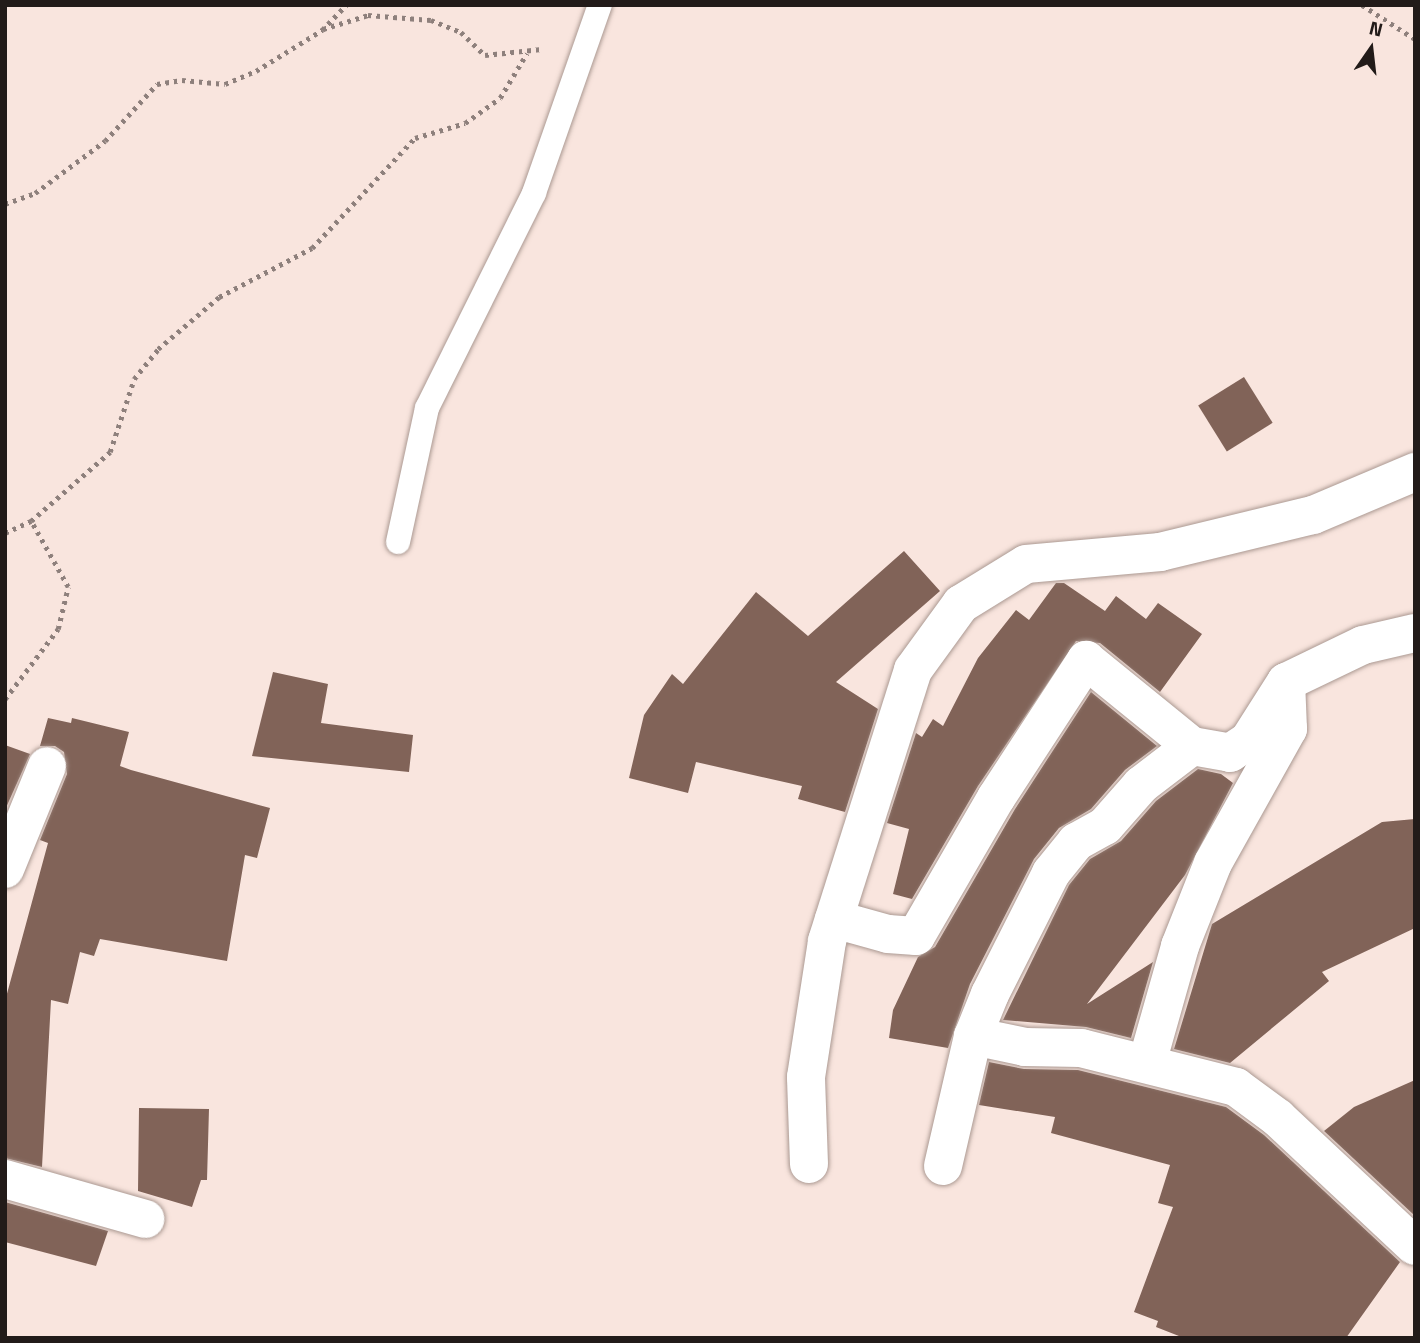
<!DOCTYPE html>
<html>
<head>
<meta charset="utf-8">
<style>
	body { margin:0 }
	#map { position:relative; width:1420px; height:1343px; overflow:hidden; background:#f9e5de; font-family:"Titillium Web",sans-serif }
	div>[style] { position:absolute }
	[style*='--x'] { left:calc(var(--x)*1px); top:calc(var(--y)*1px); width:calc(var(--w)*1px); rotate:calc(var(--a)*1deg) }
	.building>* { inset:0; background:#816358; transform-origin:0 0 }
	.path>* { height:4.5px; margin-top:-2.25px; transform-origin:0; background:repeating-linear-gradient(90deg,#8e807c 0 3.5px,transparent 0 8.5px) }
	.roads { filter:drop-shadow(0 0 2px #ab9992) drop-shadow(0 0 2px #ab9992) }
	.lane>* { height:24px; margin:-12px; padding:0 12px; transform-origin:12px; border-radius:12px; background:#fff }
	.street>* { height:38px; margin:-19px; padding:0 19px; transform-origin:19px; border-radius:19px; background:#fff }
	span { translate:-50% -50%; white-space:nowrap; text-align:center; line-height:1.15; -webkit-text-stroke:6px #f9e5de; paint-order:stroke }
	.frame { position:absolute; inset:0; border:7px solid #221b19; pointer-events:none }
	.north { position:absolute; left:1336px; top:14px; width:70px; height:70px; -webkit-text-stroke:5px #f9e5de; paint-order:stroke; rotate:14deg; font-size:19px; font-weight:700; line-height:28px; text-align:center; color:#221b19 }
	.north::after { content:''; display:block; margin:auto; width:24px; height:32px; background:#221b19; clip-path:polygon(50% 0,100% 100%,50% 72%,0 100%) }
</style>
</head>
<body>
<div id="map">
	<div class="building">
		<div style="left:1244px;top:377px;width:54px;height:54px;rotate:58deg"></div>
		<div style="clip-path:polygon(904px 551px,940px 591px,836px 682px,878px 709px,845px 812px,798px 799px,802px 786px,696px 762px,688px 793px,629px 778px,644px 715px,672px 674px,683px 684px,756px 592px,808px 636px)"></div>
		<div style="clip-path:polygon(1056px 583px,1064px 583px,1105px 611px,1116px 596px,1146px 619px,1158px 603px,1202px 634px,1160px 692px,1100px 643px,1076px 641px,978px 786px,912px 899px,893px 894px,909px 829px,887px 823px,916px 733px,922px 737px,933px 719px,943px 726px,978px 658px,1016px 610px,1029px 620px)"></div>
		<div style="clip-path:polygon(273px 672px,328px 684px,321px 723px,413px 735px,409px 772px,252px 756px)"></div>
		<div style="clip-path:polygon(1091px 692px,1157px 746px,1125px 770px,1091px 809px,1059px 828px,1034px 859px,970px 984px,948px 1048px,889px 1038px,893px 1010px,918px 957px,935px 947px,1015px 809px)"></div>
		<div style="clip-path:polygon(48px 718px,71px 723px,72px 718px,129px 732px,120px 766px,131px 770px,270px 808px,257px 858px,245px 855px,227px 961px,100px 939px,94px 956px,80px 952px,68px 1004px,51px 1000px,42px 1167px,5px 1158px,5px 1001px,48px 843px,40px 840px,67px 774px,64px 752px,55px 746px,40px 746px)"></div>
		<div style="clip-path:polygon(5px 745px,30px 754px,5px 810px)"></div>
		<div style="clip-path:polygon(1198px 769px,1221px 774px,1233px 783px,1185px 875px,1087px 1004px,1153px 962px,1131px 1038px,1086px 1027px,1003px 1020px,1069px 885px,1090px 859px,1121px 841px,1156px 801px)"></div>
		<div style="clip-path:polygon(1415px 819px,1415px 928px,1322px 972px,1329px 981px,1230px 1063px,1174px 1049px,1212px 924px,1382px 822px)"></div>
		<div style="clip-path:polygon(989px 1062px,1024px 1069px,1078px 1070px,1226px 1107px,1264px 1135px,1400px 1262px,1346px 1338px,1184px 1338px,1156px 1327px,1158px 1321px,1134px 1312px,1173px 1207px,1158px 1203px,1170px 1165px,1051px 1133px,1055px 1117px,979px 1105px)"></div>
		<div style="clip-path:polygon(1415px 1080px,1415px 1216px,1324px 1131px,1354px 1107px)"></div>
		<div style="clip-path:polygon(139px 1108px,209px 1109px,207px 1180px,201px 1180px,192px 1207px,138px 1191px)"></div>
		<div style="clip-path:polygon(5px 1202px,108px 1231px,96px 1266px,5px 1242px)"></div>
	</div>
	<div class="path">
		<div style="--x:1362;--y:5;--w:63;--a:32.7"></div>
		<div style="--x:323;--y:29;--w:47;--a:-17.3"></div>
		<div style="--x:368;--y:15;--w:63;--a:4.5"></div>
		<div style="--x:431;--y:20;--w:32;--a:22"></div>
		<div style="--x:461;--y:32;--w:33;--a:44"></div>
		<div style="--x:485;--y:55;--w:57;--a:-6"></div>
		<div style="--x:5;--y:204;--w:32;--a:-20"></div>
		<div style="--x:35;--y:193;--w:87;--a:-36.6"></div>
		<div style="--x:105;--y:141;--w:77;--a:-47.6"></div>
		<div style="--x:157;--y:84;--w:25;--a:-9"></div>
		<div style="--x:182;--y:80;--w:43;--a:5.3"></div>
		<div style="--x:225;--y:84;--w:34;--a:-23"></div>
		<div style="--x:256;--y:71;--w:78;--a:-31.8"></div>
		<div style="--x:322;--y:30;--w:35;--a:-46"></div>
		<div style="--x:5;--y:533;--w:29;--a:-25"></div>
		<div style="--x:31;--y:521;--w:105;--a:-41.1"></div>
		<div style="--x:110;--y:452;--w:77;--a:-71.8"></div>
		<div style="--x:134;--y:379;--w:38;--a:-51"></div>
		<div style="--x:158;--y:349;--w:80;--a:-40.4"></div>
		<div style="--x:219;--y:297;--w:105;--a:-27.8"></div>
		<div style="--x:312;--y:248;--w:151;--a:-46.9"></div>
		<div style="--x:415;--y:138;--w:52;--a:-16.7"></div>
		<div style="--x:465;--y:123;--w:43;--a:-35.5"></div>
		<div style="--x:500;--y:98;--w:52;--a:-59"></div>
		<div style="--x:5;--y:699;--w:88;--a:-52.9"></div>
		<div style="--x:58;--y:629;--w:43;--a:-76.6"></div>
		<div style="--x:68;--y:587;--w:76;--a:-119.3"></div>
	</div>
	<div class="roads">
		<div class="lane">
			<div style="--x:398;--y:542;--w:137;--a:-77.8"></div>
			<div style="--x:427;--y:408;--w:240;--a:-63.5"></div>
			<div style="--x:534;--y:193;--w:199;--a:-70.7"></div>
		</div>
		<div class="street">
			<div style="--x:5;--y:869;--w:111;--a:-67.8"></div>
			<div style="--x:834;--y:919;--w:56;--a:15.5"></div>
			<div style="--x:888;--y:934;--w:28;--a:4"></div>
			<div style="--x:916;--y:936;--w:160;--a:-59.9"></div>
			<div style="--x:996;--y:798;--w:165;--a:-56.9"></div>
			<div style="--x:1086;--y:660;--w:136;--a:39.1"></div>
			<div style="--x:973;--y:1036;--w:53;--a:11.9"></div>
			<div style="--x:1025;--y:1047;--w:56;--a:1"></div>
			<div style="--x:1081;--y:1048;--w:160;--a:14.1"></div>
			<div style="--x:1236;--y:1087;--w:52;--a:36.4"></div>
			<div style="--x:1278;--y:1118;--w:187;--a:43.1"></div>
			<div style="--x:1147;--y:1063;--w:122;--a:-74.2"></div>
			<div style="--x:1180;--y:946;--w:89;--a:-68.3"></div>
			<div style="--x:1213;--y:863;--w:154;--a:-60.8"></div>
			<div style="--x:1288;--y:729;--w:47;--a:-92.4"></div>
			<div style="--x:809;--y:1164;--w:87;--a:-92"></div>
			<div style="--x:806;--y:1077;--w:138;--a:-81.2"></div>
			<div style="--x:827;--y:941;--w:284;--a:-72.4"></div>
			<div style="--x:913;--y:670;--w:82;--a:-54"></div>
			<div style="--x:961;--y:604;--w:76;--a:-31.6"></div>
			<div style="--x:1026;--y:564;--w:135;--a:-5.1"></div>
			<div style="--x:1160;--y:552;--w:157;--a:-13.6"></div>
			<div style="--x:1313;--y:515;--w:111;--a:-22.9"></div>
			<div style="--x:943;--y:1166;--w:133;--a:-77"></div>
			<div style="--x:973;--y:1036;--w:45;--a:-68"></div>
			<div style="--x:990;--y:994;--w:136;--a:-63.2"></div>
			<div style="--x:1051;--y:873;--w:40;--a:-51"></div>
			<div style="--x:1076;--y:842;--w:33;--a:-29"></div>
			<div style="--x:1105;--y:826;--w:55;--a:-48.7"></div>
			<div style="--x:1141;--y:785;--w:64;--a:-37.4"></div>
			<div style="--x:1192;--y:746;--w:39;--a:10"></div>
			<div style="--x:1230;--y:753;--w:23;--a:-34"></div>
			<div style="--x:1249;--y:740;--w:69;--a:-57.5"></div>
			<div style="--x:1286;--y:682;--w:85;--a:-25.7"></div>
			<div style="--x:1363;--y:645;--w:53;--a:-13"></div>
			<div style="--x:5;--y:1179;--w:146;--a:15.9"></div>
		</div>
	</div>
	<div class="frame"></div>
	<div class="north">N</div>
</div>
</body>
</html>
